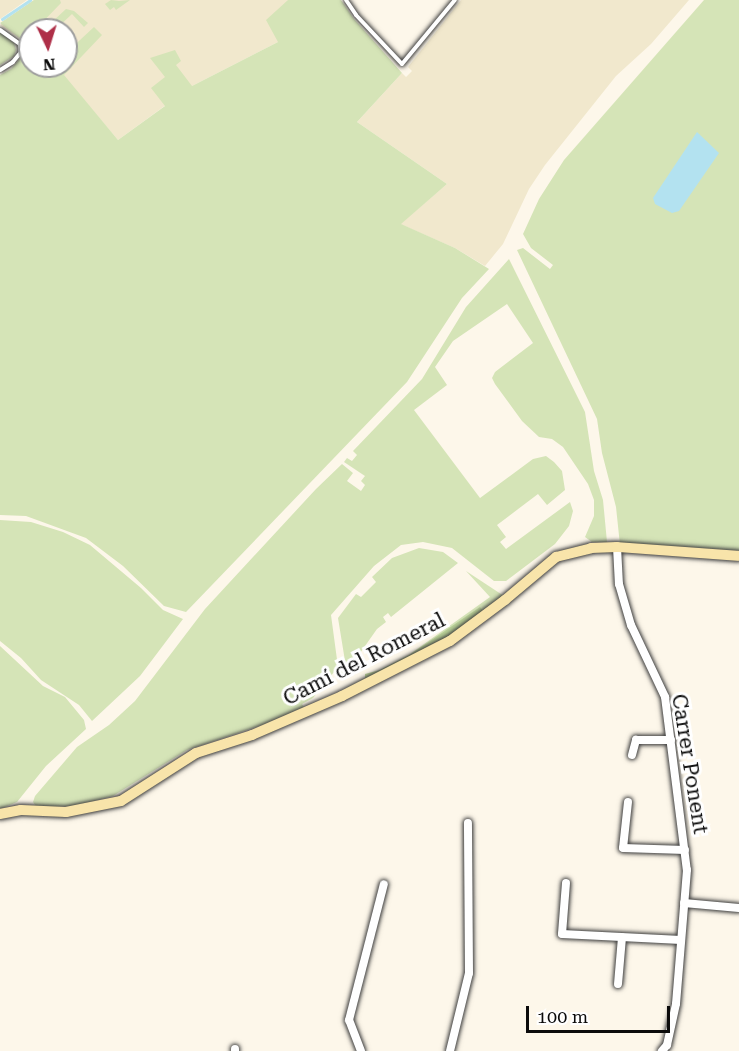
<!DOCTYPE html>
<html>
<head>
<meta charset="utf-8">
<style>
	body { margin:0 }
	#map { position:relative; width:739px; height:1051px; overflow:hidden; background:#fdf7ea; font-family:"Roboto Serif",serif }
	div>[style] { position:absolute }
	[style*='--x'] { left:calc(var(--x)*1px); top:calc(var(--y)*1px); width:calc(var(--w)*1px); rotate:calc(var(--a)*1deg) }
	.farmland>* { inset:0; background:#f1e8cd }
	.green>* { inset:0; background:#d5e4b7 }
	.forest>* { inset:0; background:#bbd398 }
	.water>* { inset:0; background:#b3e2f0 }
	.stream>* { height:3px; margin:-1.5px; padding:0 1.5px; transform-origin:1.5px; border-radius:1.5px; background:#b3e2f0 }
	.roads { filter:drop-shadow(0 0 2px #3e3e3e) drop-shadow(0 0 2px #3e3e3e) }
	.lane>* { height:4px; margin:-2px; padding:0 2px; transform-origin:2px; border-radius:2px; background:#fff }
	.street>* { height:8px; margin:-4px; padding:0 4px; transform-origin:4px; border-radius:4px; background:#fff }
	.secondary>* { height:10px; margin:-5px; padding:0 5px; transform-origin:5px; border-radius:5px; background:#f8e4aa }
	span { translate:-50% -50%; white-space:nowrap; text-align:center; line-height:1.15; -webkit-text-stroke:6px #fff; paint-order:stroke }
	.street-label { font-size:21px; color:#0b0b0b }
	.north { position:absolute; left:18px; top:18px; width:60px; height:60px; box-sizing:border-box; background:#fff; border:2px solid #9d9d9d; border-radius:50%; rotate:176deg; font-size:16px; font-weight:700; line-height:24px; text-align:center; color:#0b0b0b }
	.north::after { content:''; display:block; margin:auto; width:21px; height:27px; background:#ae2f48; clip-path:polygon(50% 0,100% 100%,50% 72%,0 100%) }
	.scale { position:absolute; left:526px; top:1006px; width:144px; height:27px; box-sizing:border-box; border:3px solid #0b0b0b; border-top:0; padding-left:8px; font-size:18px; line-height:21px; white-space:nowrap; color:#0b0b0b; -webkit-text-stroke:4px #fff; paint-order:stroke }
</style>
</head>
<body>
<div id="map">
	<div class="farmland">
		<div style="clip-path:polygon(0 0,27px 0,0 19px)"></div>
		<div style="clip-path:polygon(34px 0,288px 0,289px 1px,278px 42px,192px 86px,118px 140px,55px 66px,66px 66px,66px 30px,30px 30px,30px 40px,28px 38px,22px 40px,0 25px)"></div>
		<div style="clip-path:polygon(461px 0,689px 0,651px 44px,616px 76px,545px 165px,529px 189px,503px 244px,485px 266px,455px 248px,400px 224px,447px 184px,357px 122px,402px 73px,406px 77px,412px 71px,408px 67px)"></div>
	</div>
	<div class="green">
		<div style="clip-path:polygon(34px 0,60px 0,61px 3px,35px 30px,30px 30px,30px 66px,66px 66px,66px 53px,94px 27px,102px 35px,64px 75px,118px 140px,165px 106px,151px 88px,165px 77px,150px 58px,175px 50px,181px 61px,176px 65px,192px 86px,278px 42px,266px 20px,288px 0,341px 0,354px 19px,402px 73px,357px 122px,447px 184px,401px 224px,455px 248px,489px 269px,462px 298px,407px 382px,186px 612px,164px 606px,123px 566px,86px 538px,26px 516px,0 515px,0 75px,11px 69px,23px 55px,25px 48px,22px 40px,0 23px)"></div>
		<div style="clip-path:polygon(111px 0,119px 1px,130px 0,116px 10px,114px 7px,110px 10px,105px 4px)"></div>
		<div style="clip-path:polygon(704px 0,739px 0,739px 551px,620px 545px,616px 507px,602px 453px,597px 419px,517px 250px,523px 248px,550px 269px,553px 265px,531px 248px,523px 234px,539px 199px,564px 160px)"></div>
		<div style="clip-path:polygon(66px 9px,74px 11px,88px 23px,84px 27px,72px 14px,56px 29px,51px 23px)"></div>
		<div style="clip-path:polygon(0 32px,14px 43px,16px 50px,14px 56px,0 65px)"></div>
		<div style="clip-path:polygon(509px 259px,585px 412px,594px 471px,603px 500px,607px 542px,592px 542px,585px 537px,594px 516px,594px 500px,588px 484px,563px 447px,552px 439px,539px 437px,522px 421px,495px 384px,492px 378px,495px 372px,533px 343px,507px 304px,453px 341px,435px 367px,447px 385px,414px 410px,480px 498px,533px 459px,546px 456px,554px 462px,562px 471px,565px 490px,547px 505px,538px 494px,497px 525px,506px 537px,500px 542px,506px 549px,570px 502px,573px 511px,569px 526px,555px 544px,506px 581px,494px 581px,452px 548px,423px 542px,401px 545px,374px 566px,331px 615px,338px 667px,313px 698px,302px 704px,304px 707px,265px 724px,187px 750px,113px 796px,75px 806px,37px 808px,33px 802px,35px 796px,77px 747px,109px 725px,135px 701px,205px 609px,316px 489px,342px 464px,353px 473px,347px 481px,361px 491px,365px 485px,361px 481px,365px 476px,344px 462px,347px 458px,352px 461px,357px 455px,353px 451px,422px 379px,466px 307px)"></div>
		<div style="clip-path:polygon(0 520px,31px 522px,63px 532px,90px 545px,141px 588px,163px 610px,183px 619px,140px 676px,92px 721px,79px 705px,41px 680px,21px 658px,0 641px)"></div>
		<div style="clip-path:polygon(419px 548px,443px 552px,458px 563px,391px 617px,388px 613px,383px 617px,386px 622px,377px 629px,341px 680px,339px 679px,345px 661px,338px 618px,356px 594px,361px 597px,376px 582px,372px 577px,392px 558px)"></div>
		<div style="clip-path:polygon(466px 571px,504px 596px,451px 636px,345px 688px,410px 654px,490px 597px)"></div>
		<div style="clip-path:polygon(0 646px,43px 686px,65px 697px,84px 720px,86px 729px,46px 766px,17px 802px,0 809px)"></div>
	</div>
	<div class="forest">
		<div style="clip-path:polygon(480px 607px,483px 611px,439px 643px,365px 680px,365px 674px,380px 670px,408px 656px)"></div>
	</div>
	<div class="water">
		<div style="clip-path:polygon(697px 132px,719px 153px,679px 211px,672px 213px,655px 204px,653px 198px)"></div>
	</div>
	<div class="stream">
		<div style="--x:2;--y:19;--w:34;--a:-34"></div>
	</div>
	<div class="roads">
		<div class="lane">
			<div style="--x:346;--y:0;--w:18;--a:56"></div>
			<div style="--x:356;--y:15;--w:67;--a:46.8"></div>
			<div style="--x:402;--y:64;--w:83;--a:-50.4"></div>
			<div style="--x:0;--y:30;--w:24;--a:35"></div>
			<div style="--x:20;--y:44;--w:8;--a:83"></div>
			<div style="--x:21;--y:52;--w:13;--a:129"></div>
			<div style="--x:13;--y:62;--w:15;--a:148"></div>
		</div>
		<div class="street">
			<div style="--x:617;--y:547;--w:37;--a:87"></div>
			<div style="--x:619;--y:584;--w:43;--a:73.7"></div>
			<div style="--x:631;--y:625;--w:80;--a:64.7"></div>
			<div style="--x:665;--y:697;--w:174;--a:82.8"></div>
			<div style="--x:687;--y:870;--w:134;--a:94.7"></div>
			<div style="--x:676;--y:1004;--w:42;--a:102.4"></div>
			<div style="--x:667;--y:1045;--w:8;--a:130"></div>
			<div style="--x:632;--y:755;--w:16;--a:-75"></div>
			<div style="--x:636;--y:740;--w:35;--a:0"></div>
			<div style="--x:628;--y:802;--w:46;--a:96.2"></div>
			<div style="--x:623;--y:848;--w:62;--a:1.8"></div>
			<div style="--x:566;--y:883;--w:51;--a:94.5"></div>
			<div style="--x:562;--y:934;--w:119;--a:2.9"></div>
			<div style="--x:684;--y:903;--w:55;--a:5.2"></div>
			<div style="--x:618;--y:984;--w:47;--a:-85.1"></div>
			<div style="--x:235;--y:1049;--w:2;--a:90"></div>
			<div style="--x:361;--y:1051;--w:33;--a:-111"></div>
			<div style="--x:349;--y:1020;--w:140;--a:-75.6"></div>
			<div style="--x:450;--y:1051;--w:80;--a:-76.3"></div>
			<div style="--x:469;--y:973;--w:150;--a:-90.4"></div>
		</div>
		<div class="secondary">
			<div style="--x:0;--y:814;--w:21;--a:-11"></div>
			<div style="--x:21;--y:810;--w:45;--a:2.5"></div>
			<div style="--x:66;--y:812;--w:56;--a:-11.3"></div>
			<div style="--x:121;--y:801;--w:89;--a:-32.6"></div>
			<div style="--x:196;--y:753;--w:59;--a:-17.8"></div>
			<div style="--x:252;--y:735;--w:98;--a:-23.4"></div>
			<div style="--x:342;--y:696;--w:121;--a:-27"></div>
			<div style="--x:450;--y:641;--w:69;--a:-36.7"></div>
			<div style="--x:505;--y:600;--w:67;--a:-40.1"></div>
			<div style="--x:556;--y:557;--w:36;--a:-14"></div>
			<div style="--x:591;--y:548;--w:26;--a:-2"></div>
			<div style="--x:617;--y:547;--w:122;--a:4.2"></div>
		</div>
	</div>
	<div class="street-label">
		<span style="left:364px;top:659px;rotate:-27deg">Camí del Romeral</span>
		<span style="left:690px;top:764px;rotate:81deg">Carrer Ponent</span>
	</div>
	<div class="north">N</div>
	<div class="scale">100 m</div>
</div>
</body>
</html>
